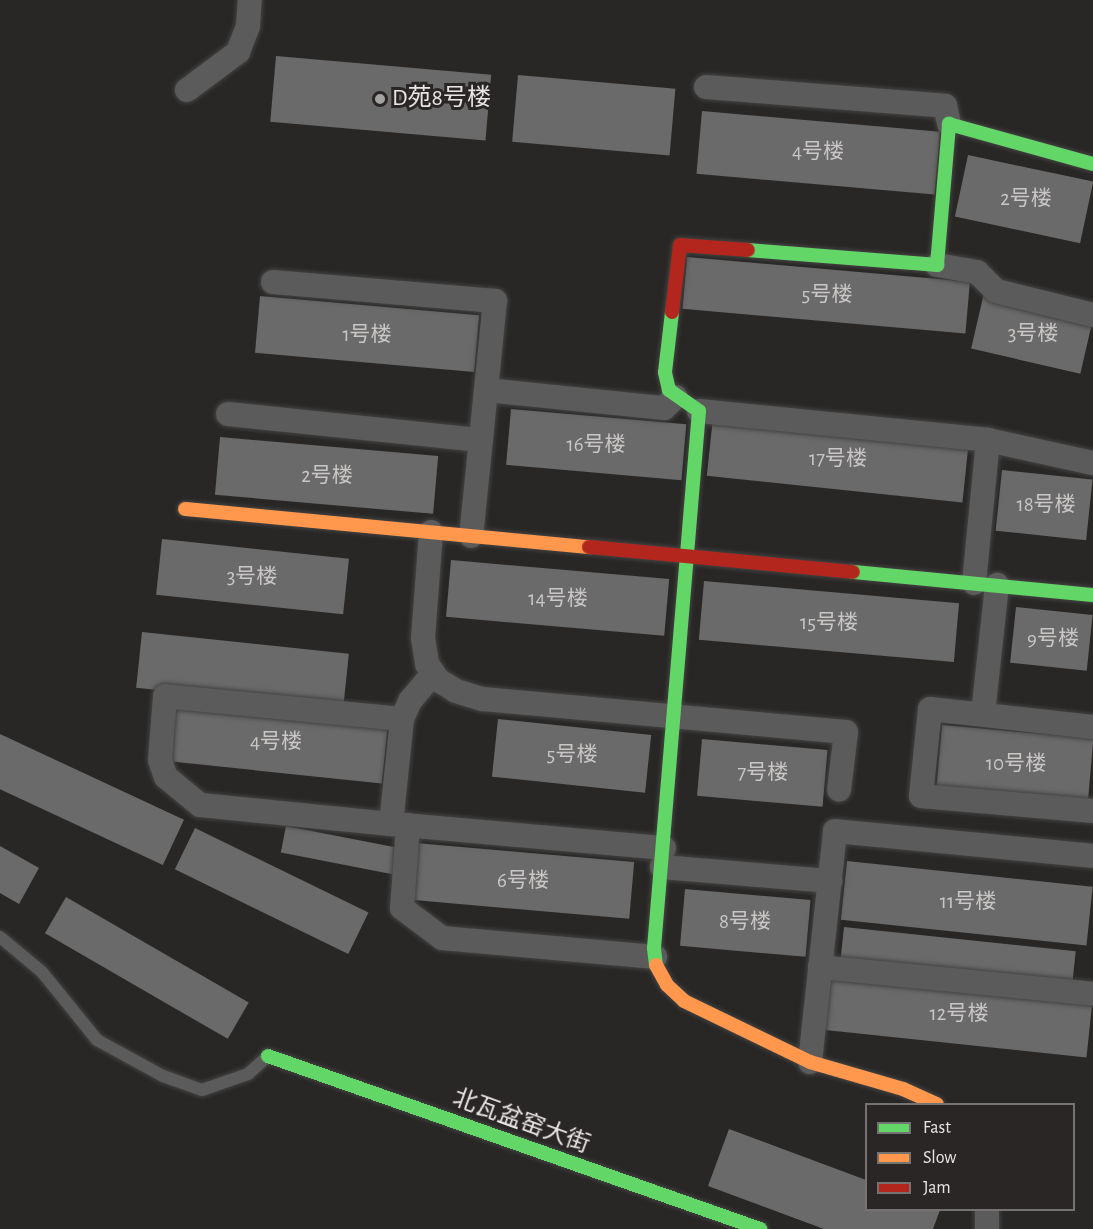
<!DOCTYPE html>
<html>
<head>
<meta charset="utf-8">
<style>
	body { margin:0 }
	#map { position:relative; width:1093px; height:1229px; overflow:hidden; background:#282726; font-family:"Alegreya Sans","Noto Sans SC",sans-serif }
	div>[style] { position:absolute }
	[style*='--x'] { left:calc(var(--x)*1px); top:calc(var(--y)*1px); width:calc(var(--w)*1px); rotate:calc(var(--a)*1deg) }
	.building>* { inset:0; background:#6b6a6a; transform-origin:0 0 }
	.roads { filter:drop-shadow(0 0 2px #444342) drop-shadow(0 0 2px #444342) }
	.lane>* { height:12px; margin:-6px; padding:0 6px; transform-origin:6px; border-radius:6px; background:#5c5b5b }
	.street>* { height:24px; margin:-12px; padding:0 12px; transform-origin:12px; border-radius:12px; background:#5c5b5b }
	.fast>* { height:14px; margin:-7px; padding:0 7px; transform-origin:7px; border-radius:7px; background:#63d668 }
	.slow>* { height:14px; margin:-7px; padding:0 7px; transform-origin:7px; border-radius:7px; background:#ff974d }
	.jam>* { height:14px; margin:-7px; padding:0 7px; transform-origin:7px; border-radius:7px; background:#b3261e }
	.dots>* { width:16px; height:16px; translate:-50% -50%; box-sizing:border-box; border:3px solid #292625; border-radius:50% }
	span { translate:-50% -50%; white-space:nowrap; text-align:center; line-height:1.15; -webkit-text-stroke:6px #292625; paint-order:stroke }
	.number-label { font-size:21px; color:#c9c7c6 }
	.number-label span { -webkit-text-stroke-width:0 }
	.poi-label { font-size:24px; color:#e8e6e5 }
	.left { translate:0 -50%; text-align:left }
	.street-label { font-size:24px; color:#e8e6e5 }
	.legend { position:absolute; left:865px; top:1103px; width:210px; height:108px; box-sizing:border-box; background:#292625; border:2px solid #757372; margin:0; padding:8px 10px; list-style:none; font-size:18px; color:#e8e6e5 }
	.legend li { display:flex; align-items:center; gap:12px; height:30px }
	.legend b { width:30px; border:2px solid #757372 }
</style>
</head>
<body>
<div id="map">
	<div class="building">
		<div style="left:276px;top:56px;width:216px;height:66px;rotate:5deg"></div>
		<div style="left:518px;top:75px;width:158px;height:67px;rotate:5deg"></div>
		<div style="left:702px;top:111px;width:239px;height:63px;rotate:5deg"></div>
		<div style="left:968px;top:155px;width:128px;height:63px;rotate:12deg"></div>
		<div style="left:687px;top:257px;width:284px;height:52px;rotate:5deg"></div>
		<div style="left:984px;top:293px;width:112px;height:57px;rotate:13deg"></div>
		<div style="left:260px;top:296px;width:220px;height:57px;rotate:5deg"></div>
		<div style="left:511px;top:409px;width:176px;height:56px;rotate:5deg"></div>
		<div style="left:713px;top:417px;width:257px;height:59px;rotate:6deg"></div>
		<div style="left:220px;top:437px;width:219px;height:58px;rotate:5deg"></div>
		<div style="left:1002px;top:470px;width:91px;height:61px;rotate:6deg"></div>
		<div style="left:162px;top:539px;width:188px;height:56px;rotate:6deg"></div>
		<div style="left:451px;top:560px;width:219px;height:57px;rotate:5deg"></div>
		<div style="left:704px;top:581px;width:256px;height:59px;rotate:5deg"></div>
		<div style="left:1016px;top:607px;width:77px;height:56px;rotate:6deg"></div>
		<div style="left:142px;top:632px;width:208px;height:56px;rotate:6deg"></div>
		<div style="left:170px;top:703px;width:219px;height:58px;rotate:6deg"></div>
		<div style="left:498px;top:719px;width:154px;height:58px;rotate:6deg"></div>
		<div style="left:942px;top:725px;width:152px;height:63px;rotate:5deg"></div>
		<div style="left:0;top:734px;width:203px;height:50px;rotate:25deg"></div>
		<div style="left:702px;top:739px;width:126px;height:57px;rotate:5deg"></div>
		<div style="left:286px;top:826px;width:119px;height:27px;rotate:11deg"></div>
		<div style="left:195px;top:828px;width:193px;height:46px;rotate:26deg"></div>
		<div style="left:416px;top:843px;width:219px;height:57px;rotate:5deg"></div>
		<div style="clip-path:polygon(0 846px,39px 868px,19px 904px,0 893px)"></div>
		<div style="left:847px;top:861px;width:247px;height:59px;rotate:6deg"></div>
		<div style="left:685px;top:889px;width:126px;height:57px;rotate:5deg"></div>
		<div style="left:66px;top:897px;width:211px;height:42px;rotate:30deg"></div>
		<div style="left:844px;top:927px;width:233px;height:35px;rotate:6deg"></div>
		<div style="left:829px;top:972px;width:265px;height:58px;rotate:6deg"></div>
		<div style="clip-path:polygon(729px 1129px,866px 1180px,866px 1210px,940px 1210px,933px 1229px,824px 1229px,708px 1186px)"></div>
	</div>
	<div class="roads">
		<div class="lane">
			<div style="--x:0;--y:937;--w:55;--a:39.8"></div>
			<div style="--x:42;--y:972;--w:87;--a:51"></div>
			<div style="--x:97;--y:1040;--w:75;--a:28.6"></div>
			<div style="--x:163;--y:1076;--w:41;--a:19.7"></div>
			<div style="--x:202;--y:1090;--w:49;--a:-19.2"></div>
			<div style="--x:248;--y:1074;--w:27;--a:-42"></div>
		</div>
		<div class="street">
			<div style="--x:706;--y:87;--w:240;--a:4.5"></div>
			<div style="--x:945;--y:106;--w:18;--a:77"></div>
			<div style="--x:187;--y:90;--w:64;--a:-36.7"></div>
			<div style="--x:238;--y:52;--w:28;--a:-69"></div>
			<div style="--x:248;--y:26;--w:26;--a:-86"></div>
			<div style="--x:937;--y:265;--w:41;--a:9.9"></div>
			<div style="--x:977;--y:272;--w:27;--a:45"></div>
			<div style="--x:996;--y:291;--w:100;--a:13.9"></div>
			<div style="--x:273;--y:282;--w:223;--a:4.9"></div>
			<div style="--x:495;--y:301;--w:236;--a:95.8"></div>
			<div style="--x:486;--y:390;--w:179;--a:5.8"></div>
			<div style="--x:664;--y:408;--w:16;--a:-43"></div>
			<div style="--x:699;--y:411;--w:290;--a:5.7"></div>
			<div style="--x:988;--y:440;--w:107;--a:12.4"></div>
			<div style="--x:228;--y:414;--w:254;--a:5.9"></div>
			<div style="--x:431;--y:532;--w:106;--a:94.3"></div>
			<div style="--x:423;--y:638;--w:26;--a:81"></div>
			<div style="--x:427;--y:664;--w:19;--a:55"></div>
			<div style="--x:438;--y:680;--w:21;--a:31"></div>
			<div style="--x:456;--y:691;--w:28;--a:17"></div>
			<div style="--x:483;--y:699;--w:364;--a:5.2"></div>
			<div style="--x:846;--y:732;--w:58;--a:96.9"></div>
			<div style="--x:974;--y:583;--w:144;--a:-84.4"></div>
			<div style="--x:983;--y:714;--w:130;--a:-83.8"></div>
			<div style="--x:402;--y:719;--w:238;--a:-174.5"></div>
			<div style="--x:165;--y:696;--w:64;--a:94.5"></div>
			<div style="--x:160;--y:760;--w:18;--a:71"></div>
			<div style="--x:166;--y:777;--w:44;--a:39.5"></div>
			<div style="--x:200;--y:805;--w:192;--a:5.7"></div>
			<div style="--x:391;--y:824;--w:106;--a:-84"></div>
			<div style="--x:402;--y:719;--w:20;--a:-66"></div>
			<div style="--x:410;--y:701;--w:35;--a:-50"></div>
			<div style="--x:1093;--y:727;--w:164;--a:-173.7"></div>
			<div style="--x:930;--y:709;--w:87;--a:95.9"></div>
			<div style="--x:921;--y:796;--w:173;--a:5"></div>
			<div style="--x:394;--y:824;--w:271;--a:5.1"></div>
			<div style="--x:408;--y:825;--w:83;--a:94.1"></div>
			<div style="--x:402;--y:908;--w:50;--a:36.9"></div>
			<div style="--x:442;--y:938;--w:214;--a:5.1"></div>
			<div style="--x:662;--y:867;--w:169;--a:4.8"></div>
			<div style="--x:820;--y:967;--w:274;--a:5.6"></div>
			<div style="--x:810;--y:1062;--w:232;--a:-83.8"></div>
			<div style="--x:835;--y:831;--w:259;--a:5.5"></div>
			<div style="--x:987;--y:1210;--w:19;--a:90"></div>
		</div>
		<div class="fast">
			<div style="--x:748;--y:250;--w:190;--a:4.5"></div>
			<div style="--x:937;--y:265;--w:142;--a:-85.1"></div>
			<div style="--x:949;--y:124;--w:149;--a:15.5"></div>
			<div style="--x:853;--y:572;--w:241;--a:5.5"></div>
			<div style="--x:656;--y:965;--w:17;--a:-97"></div>
			<div style="--x:654;--y:948;--w:539;--a:-85.21"></div>
			<div style="--x:699;--y:411;--w:37;--a:-145"></div>
			<div style="--x:669;--y:390;--w:18;--a:-103"></div>
			<div style="--x:665;--y:372;--w:60;--a:-83.3"></div>
			<div style="--x:268;--y:1056;--w:522;--a:19.37"></div>
		</div>
		<div class="slow">
			<div style="--x:185;--y:509;--w:406;--a:5.4"></div>
			<div style="--x:656;--y:965;--w:23;--a:61"></div>
			<div style="--x:667;--y:985;--w:23;--a:43"></div>
			<div style="--x:684;--y:1001;--w:140;--a:25.8"></div>
			<div style="--x:810;--y:1062;--w:97;--a:16.2"></div>
			<div style="--x:903;--y:1089;--w:37;--a:24"></div>
		</div>
		<div class="jam">
			<div style="--x:672;--y:312;--w:67;--a:-83.2"></div>
			<div style="--x:680;--y:245;--w:68;--a:4.2"></div>
			<div style="--x:589;--y:547;--w:265;--a:5.4"></div>
		</div>
	</div>
	<div class="dots">
		<div style="left:380px;top:99px;background:#a5a3a2"></div>
	</div>
	<div class="number-label">
		<span style="left:818px;top:152px">4号楼</span>
		<span style="left:1026px;top:199px">2号楼</span>
		<span style="left:827px;top:295px">5号楼</span>
		<span style="left:1033px;top:334px">3号楼</span>
		<span style="left:367px;top:335px">1号楼</span>
		<span style="left:596px;top:445px">16号楼</span>
		<span style="left:838px;top:459px">17号楼</span>
		<span style="left:327px;top:476px">2号楼</span>
		<span style="left:1046px;top:505px">18号楼</span>
		<span style="left:252px;top:577px">3号楼</span>
		<span style="left:558px;top:599px">14号楼</span>
		<span style="left:829px;top:623px">15号楼</span>
		<span style="left:1053px;top:639px">9号楼</span>
		<span style="left:276px;top:742px">4号楼</span>
		<span style="left:572px;top:755px">5号楼</span>
		<span style="left:1016px;top:764px">10号楼</span>
		<span style="left:763px;top:773px">7号楼</span>
		<span style="left:523px;top:881px">6号楼</span>
		<span style="left:968px;top:902px">11号楼</span>
		<span style="left:745px;top:922px">8号楼</span>
		<span style="left:959px;top:1014px">12号楼</span>
	</div>
	<div class="poi-label">
		<span class="left" style="left:392px;top:99px">D苑8号楼</span>
	</div>
	<div class="street-label">
		<span style="left:521px;top:1122px;rotate:20deg">北瓦盆窑大街</span>
	</div>
	<ul class="legend">
	<li><b style="height:8px;background:#63d668"></b>Fast</li>
	<li><b style="height:8px;background:#ff974d"></b>Slow</li>
	<li><b style="height:8px;background:#b3261e"></b>Jam</li>
	</ul>
</div>
</body>
</html>
